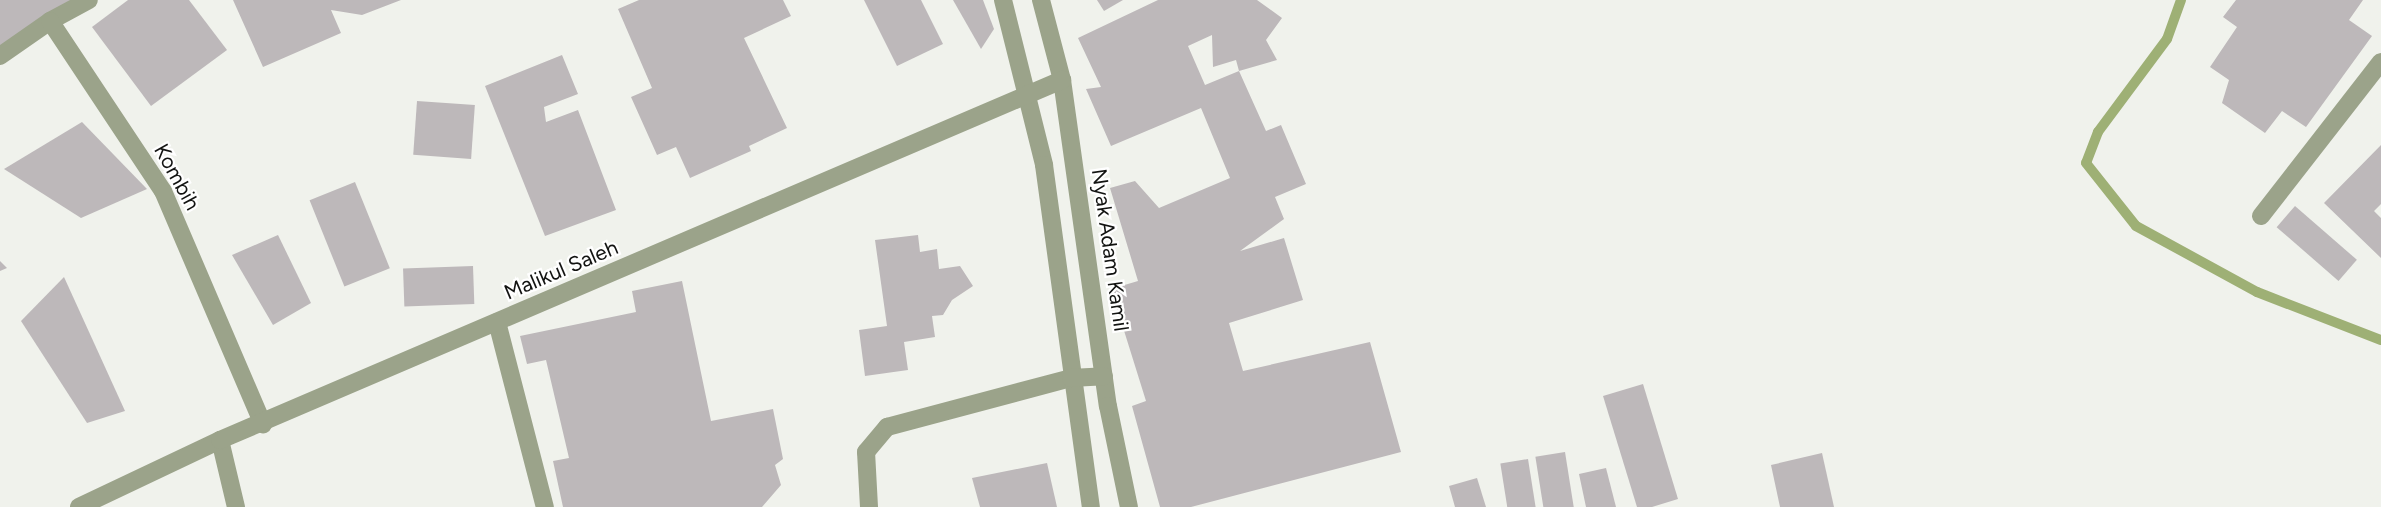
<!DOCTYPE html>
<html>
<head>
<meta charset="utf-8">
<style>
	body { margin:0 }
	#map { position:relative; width:2381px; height:507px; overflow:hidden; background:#f0f2ec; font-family:Figtree,sans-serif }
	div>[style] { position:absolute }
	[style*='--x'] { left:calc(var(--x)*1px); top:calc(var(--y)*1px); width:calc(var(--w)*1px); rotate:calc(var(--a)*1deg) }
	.stream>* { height:10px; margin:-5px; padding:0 5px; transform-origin:5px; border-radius:5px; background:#9eb075 }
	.building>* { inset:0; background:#bdb8ba; transform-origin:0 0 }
	.minor>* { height:18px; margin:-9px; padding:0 9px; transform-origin:9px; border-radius:9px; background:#9ba38a }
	span { translate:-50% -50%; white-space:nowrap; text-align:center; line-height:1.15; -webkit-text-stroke:4.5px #fff; paint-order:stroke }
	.street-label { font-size:21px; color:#121311 }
</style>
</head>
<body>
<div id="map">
	<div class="stream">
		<div style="--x:2181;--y:0;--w:41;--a:109.7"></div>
		<div style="--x:2167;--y:39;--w:116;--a:126.6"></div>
		<div style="--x:2098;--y:132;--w:33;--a:111"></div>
		<div style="--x:2086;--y:163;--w:80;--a:51.6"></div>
		<div style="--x:2136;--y:226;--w:138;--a:28.6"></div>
		<div style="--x:2257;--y:292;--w:133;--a:21.2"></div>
	</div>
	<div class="building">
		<div style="clip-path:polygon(0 0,89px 0,0 65px)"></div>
		<div style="clip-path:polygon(128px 0,189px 0,227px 50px,151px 106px,92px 27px)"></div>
		<div style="clip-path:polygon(233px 0,401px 0,362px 15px,331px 10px,341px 33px,263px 67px)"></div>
		<div style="clip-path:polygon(639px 0,783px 0,791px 16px,744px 38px,787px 128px,749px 146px,751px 151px,690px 178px,676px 147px,657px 155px,631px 97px,652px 88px,618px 9px)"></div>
		<div style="clip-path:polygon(864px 0,921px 0,943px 44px,897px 66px)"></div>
		<div style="clip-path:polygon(953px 0,983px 0,994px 29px,981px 49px)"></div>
		<div style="clip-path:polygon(1097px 0,1123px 0,1104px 11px)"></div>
		<div style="clip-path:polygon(evenodd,1158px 0,1257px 0,1282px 18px,1266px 40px,1277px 60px,1239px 71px,1266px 131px,1281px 125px,1306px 184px,1275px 197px,1284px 219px,1240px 251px,1284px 238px,1303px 300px,1229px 323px,1243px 371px,1370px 342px,1401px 452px,1191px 507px,1160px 507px,1132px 406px,1146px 401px,1111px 289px,1138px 281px,1110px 188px,1135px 181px,1159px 208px,1230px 178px,1201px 108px,1111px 146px,1086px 89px,1101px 87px,1078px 38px,1158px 0,1212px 35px,1213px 67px,1236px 60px,1239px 71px,1205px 85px,1188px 46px,1212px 35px)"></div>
		<div style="clip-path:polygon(2236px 0,2363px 0,2349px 20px,2372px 36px,2306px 127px,2282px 111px,2265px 133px,2222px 103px,2229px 80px,2210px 67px,2237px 27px,2223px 17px)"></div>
		<div style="clip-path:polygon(562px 55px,578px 94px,544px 107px,546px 122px,578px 110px,616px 210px,545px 236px,485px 86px)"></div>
		<div style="left:417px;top:101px;width:58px;height:54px;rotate:4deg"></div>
		<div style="clip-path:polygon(82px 122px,147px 189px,81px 218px,4px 169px)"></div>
		<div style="clip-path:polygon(2381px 145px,2381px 204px,2374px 211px,2381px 218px,2381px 258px,2324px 203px)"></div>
		<div style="left:355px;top:182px;width:93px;height:49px;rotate:68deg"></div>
		<div style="left:2295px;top:206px;width:82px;height:28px;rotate:41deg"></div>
		<div style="clip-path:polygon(278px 235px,311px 303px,273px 325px,232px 255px)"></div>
		<div style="clip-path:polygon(918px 235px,920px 252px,937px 249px,939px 269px,960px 266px,973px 286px,952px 300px,943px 315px,932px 316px,935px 337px,904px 342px,908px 370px,865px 376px,859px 330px,887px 326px,875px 240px)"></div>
		<div style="clip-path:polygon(0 261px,7px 268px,0 271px)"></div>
		<div style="left:473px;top:266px;width:38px;height:70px;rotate:88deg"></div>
		<div style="clip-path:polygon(64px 277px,125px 411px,87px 423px,21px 321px)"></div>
		<div style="clip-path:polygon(682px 281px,711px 421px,773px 409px,783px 459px,775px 465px,781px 485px,762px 507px,563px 507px,553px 461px,569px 458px,546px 360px,527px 364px,520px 336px,636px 312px,632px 291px)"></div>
		<div style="clip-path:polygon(1643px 384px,1678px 499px,1652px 507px,1637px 507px,1603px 396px)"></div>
		<div style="left:1565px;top:452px;width:56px;height:30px;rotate:81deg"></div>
		<div style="clip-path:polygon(1822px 453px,1834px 507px,1780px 507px,1771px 465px)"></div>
		<div style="left:1528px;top:459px;width:49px;height:28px;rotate:81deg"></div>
		<div style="clip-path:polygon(1047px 463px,1057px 507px,980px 507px,972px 478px)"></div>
		<div style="clip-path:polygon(1606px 468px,1616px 507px,1586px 507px,1579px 474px)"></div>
		<div style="clip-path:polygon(1477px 478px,1486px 507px,1455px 507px,1449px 486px)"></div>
	</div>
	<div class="minor">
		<div style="--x:1003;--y:0;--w:170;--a:76"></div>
		<div style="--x:1044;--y:165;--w:345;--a:82.2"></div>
		<div style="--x:1041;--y:0;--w:83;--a:75.3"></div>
		<div style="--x:1062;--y:80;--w:329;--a:82"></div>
		<div style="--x:1108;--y:406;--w:103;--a:78.3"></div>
		<div style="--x:50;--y:21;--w:44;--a:-28.3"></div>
		<div style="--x:0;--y:56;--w:61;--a:-35"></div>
		<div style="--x:50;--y:21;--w:204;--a:56.4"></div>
		<div style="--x:163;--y:191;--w:254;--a:66.8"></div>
		<div style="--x:2261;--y:216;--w:195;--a:-52.1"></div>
		<div style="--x:497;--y:322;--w:191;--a:75.5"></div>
		<div style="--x:220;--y:440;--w:69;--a:76.6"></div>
		<div style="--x:79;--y:507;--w:156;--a:-25.4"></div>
		<div style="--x:220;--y:440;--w:916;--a:-23.15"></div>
		<div style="--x:869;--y:507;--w:55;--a:-93.1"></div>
		<div style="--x:866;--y:452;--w:33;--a:-50"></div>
		<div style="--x:887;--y:427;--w:190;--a:-14.9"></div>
		<div style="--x:1071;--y:378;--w:33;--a:-3"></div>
	</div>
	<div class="street-label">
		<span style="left:177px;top:177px;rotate:61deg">Kombih</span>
		<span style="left:1110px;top:250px;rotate:82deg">Nyak Adam Kamil</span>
		<span style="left:561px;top:270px;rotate:-23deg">Malikul Saleh</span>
	</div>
</div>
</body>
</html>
